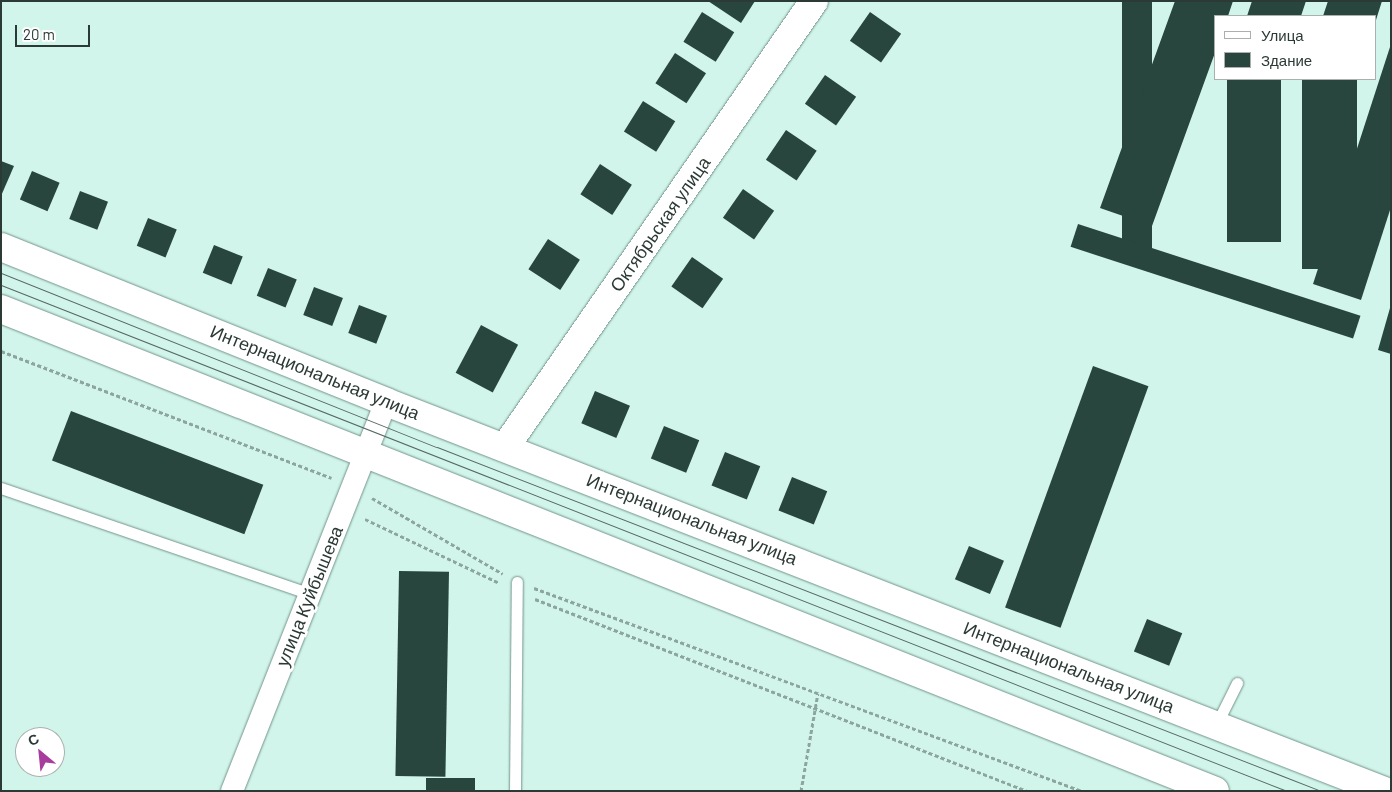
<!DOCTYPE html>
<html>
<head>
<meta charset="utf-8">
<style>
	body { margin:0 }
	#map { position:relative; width:1392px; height:792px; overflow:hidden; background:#d2f5eb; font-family:Barlow,sans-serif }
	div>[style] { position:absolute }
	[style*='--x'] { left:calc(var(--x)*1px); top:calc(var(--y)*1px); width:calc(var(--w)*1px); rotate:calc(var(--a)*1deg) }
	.building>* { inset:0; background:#28463e; transform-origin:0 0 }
	.path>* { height:3px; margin-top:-1.5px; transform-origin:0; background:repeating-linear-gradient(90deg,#8ca69f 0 4px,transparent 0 6.5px) }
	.roads { filter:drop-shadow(0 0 1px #72938a) drop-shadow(0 0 1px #72938a) }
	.service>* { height:11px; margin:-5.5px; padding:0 5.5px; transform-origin:5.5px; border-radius:5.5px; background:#fff }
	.minor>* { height:22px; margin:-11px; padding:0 11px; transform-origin:11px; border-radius:11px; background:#fff }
	.tertiary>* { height:28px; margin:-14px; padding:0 14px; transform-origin:14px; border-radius:14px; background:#fff }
	.secondary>* { height:28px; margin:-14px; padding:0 14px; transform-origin:14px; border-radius:14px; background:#fff }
	.tram>* { height:1px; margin:-0.5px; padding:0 0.5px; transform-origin:0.5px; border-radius:0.5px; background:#566964 }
	span { translate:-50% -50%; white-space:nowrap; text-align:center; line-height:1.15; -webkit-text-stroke:5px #fff; paint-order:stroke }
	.street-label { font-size:18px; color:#2c3a36 }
	.frame { position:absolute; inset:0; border:2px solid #2c3a36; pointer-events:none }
	.legend { position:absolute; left:1214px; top:15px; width:162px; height:65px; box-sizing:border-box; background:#fff; border:1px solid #abb0af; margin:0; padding:6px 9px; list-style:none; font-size:15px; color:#2c3a36 }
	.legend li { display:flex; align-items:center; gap:10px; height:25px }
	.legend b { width:25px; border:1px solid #abb0af }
	.north { position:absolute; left:15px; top:727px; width:50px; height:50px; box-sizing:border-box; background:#fff; border:1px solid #abb0af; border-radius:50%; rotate:332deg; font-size:14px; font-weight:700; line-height:20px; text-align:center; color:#2c3a36 }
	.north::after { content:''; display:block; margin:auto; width:18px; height:22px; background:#a83d9d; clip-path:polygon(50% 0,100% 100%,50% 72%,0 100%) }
	.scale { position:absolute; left:15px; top:25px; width:75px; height:22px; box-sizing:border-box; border:2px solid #2c3a36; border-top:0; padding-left:6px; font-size:15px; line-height:18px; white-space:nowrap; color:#2c3a36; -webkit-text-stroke:4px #fff; paint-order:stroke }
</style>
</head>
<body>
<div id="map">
	<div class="building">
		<div style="clip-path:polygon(708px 1px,755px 1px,741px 23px)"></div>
		<div style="left:1122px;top:1px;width:30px;height:251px"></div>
		<div style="clip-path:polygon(1175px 1px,1233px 1px,1228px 16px,1216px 16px,1216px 50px,1152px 226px,1100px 208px)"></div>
		<div style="clip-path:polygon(1252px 1px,1306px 1px,1301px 16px,1247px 16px)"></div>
		<div style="clip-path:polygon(1328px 1px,1382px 1px,1376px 20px,1376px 16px,1323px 16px)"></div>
		<div style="left:702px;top:12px;width:38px;height:35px;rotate:32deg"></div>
		<div style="left:870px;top:12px;width:38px;height:35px;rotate:35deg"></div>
		<div style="clip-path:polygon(1390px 47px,1391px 207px,1361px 300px,1313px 284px)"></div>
		<div style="left:675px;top:53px;width:37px;height:36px;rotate:33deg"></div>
		<div style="left:825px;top:75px;width:38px;height:35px;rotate:35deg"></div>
		<div style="left:1227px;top:79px;width:54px;height:163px"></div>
		<div style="left:1302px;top:79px;width:55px;height:190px"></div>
		<div style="left:643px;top:101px;width:38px;height:36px;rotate:32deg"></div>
		<div style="left:786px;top:130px;width:37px;height:36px;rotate:34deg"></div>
		<div style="clip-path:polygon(1px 161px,14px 166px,1px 196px)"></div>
		<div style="left:600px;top:164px;width:38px;height:36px;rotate:33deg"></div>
		<div style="left:32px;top:171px;width:30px;height:31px;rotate:23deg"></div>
		<div style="left:743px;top:189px;width:38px;height:35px;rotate:35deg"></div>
		<div style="left:80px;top:191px;width:30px;height:30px;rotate:21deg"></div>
		<div style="left:148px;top:218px;width:31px;height:30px;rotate:22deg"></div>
		<div style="left:1078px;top:224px;width:297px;height:24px;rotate:18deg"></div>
		<div style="left:548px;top:239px;width:38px;height:36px;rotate:33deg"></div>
		<div style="left:214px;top:245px;width:31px;height:30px;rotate:22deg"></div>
		<div style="left:692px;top:257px;width:38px;height:36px;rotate:35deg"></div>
		<div style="left:268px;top:268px;width:31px;height:30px;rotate:22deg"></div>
		<div style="left:314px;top:287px;width:31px;height:30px;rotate:21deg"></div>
		<div style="left:359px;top:305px;width:30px;height:30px;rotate:21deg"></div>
		<div style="clip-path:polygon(1390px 308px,1391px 308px,1391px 354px,1378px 350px)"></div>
		<div style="left:481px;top:325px;width:42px;height:54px;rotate:28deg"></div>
		<div style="left:1093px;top:366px;width:59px;height:257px;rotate:20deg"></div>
		<div style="left:595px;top:391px;width:38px;height:35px;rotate:23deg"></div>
		<div style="left:71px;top:411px;width:206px;height:53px;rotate:21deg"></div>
		<div style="left:664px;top:426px;width:38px;height:35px;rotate:22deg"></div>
		<div style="left:725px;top:452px;width:38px;height:36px;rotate:22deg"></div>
		<div style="left:792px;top:477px;width:38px;height:36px;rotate:22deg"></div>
		<div style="left:969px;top:546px;width:38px;height:36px;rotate:23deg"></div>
		<div style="left:399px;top:571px;width:50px;height:205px;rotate:1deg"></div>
		<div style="left:1147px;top:619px;width:38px;height:35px;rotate:22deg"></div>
		<div style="left:426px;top:778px;width:49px;height:13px"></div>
	</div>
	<div class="path">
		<div style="--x:1;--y:351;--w:354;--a:21"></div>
		<div style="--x:372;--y:498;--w:151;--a:30.1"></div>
		<div style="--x:365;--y:519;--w:148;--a:25.5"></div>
		<div style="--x:534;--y:588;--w:584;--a:20.33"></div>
		<div style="--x:535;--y:599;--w:528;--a:21.32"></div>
		<div style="--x:801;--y:791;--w:99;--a:-80.2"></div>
	</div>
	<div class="roads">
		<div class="service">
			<div style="--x:1;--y:488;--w:327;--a:18.9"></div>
			<div style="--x:1216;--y:725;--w:47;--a:-63.4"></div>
			<div style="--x:515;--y:791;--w:209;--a:-89.5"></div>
		</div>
		<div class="minor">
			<div style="--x:232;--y:791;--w:418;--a:-68.4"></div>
		</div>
		<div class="tertiary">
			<div style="--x:506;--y:446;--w:541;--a:-55.31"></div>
		</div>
		<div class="secondary">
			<div style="--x:1;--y:247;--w:415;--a:21.9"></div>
			<div style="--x:386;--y:402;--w:1071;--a:21.29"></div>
			<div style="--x:1;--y:309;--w:1306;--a:21.65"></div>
		</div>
	</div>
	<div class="tram">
		<div style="--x:1;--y:273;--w:469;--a:21.8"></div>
		<div style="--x:437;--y:447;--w:949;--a:21.26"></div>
		<div style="--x:1;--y:285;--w:1382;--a:21.48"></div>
	</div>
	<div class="street-label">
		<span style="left:660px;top:224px;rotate:-55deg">Октябрьская улица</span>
		<span style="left:315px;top:372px;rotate:22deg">Интернациональная улица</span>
		<span style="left:692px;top:519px;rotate:21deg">Интернациональная улица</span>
		<span style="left:309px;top:596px;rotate:-68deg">улица Куйбышева</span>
		<span style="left:1069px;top:667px;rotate:21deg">Интернациональная улица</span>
	</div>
	<div class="frame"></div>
	<ul class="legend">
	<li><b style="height:6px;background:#fff"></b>Улица</li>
	<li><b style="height:14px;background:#28463e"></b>Здание</li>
	</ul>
	<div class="north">С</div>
	<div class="scale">20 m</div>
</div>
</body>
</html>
